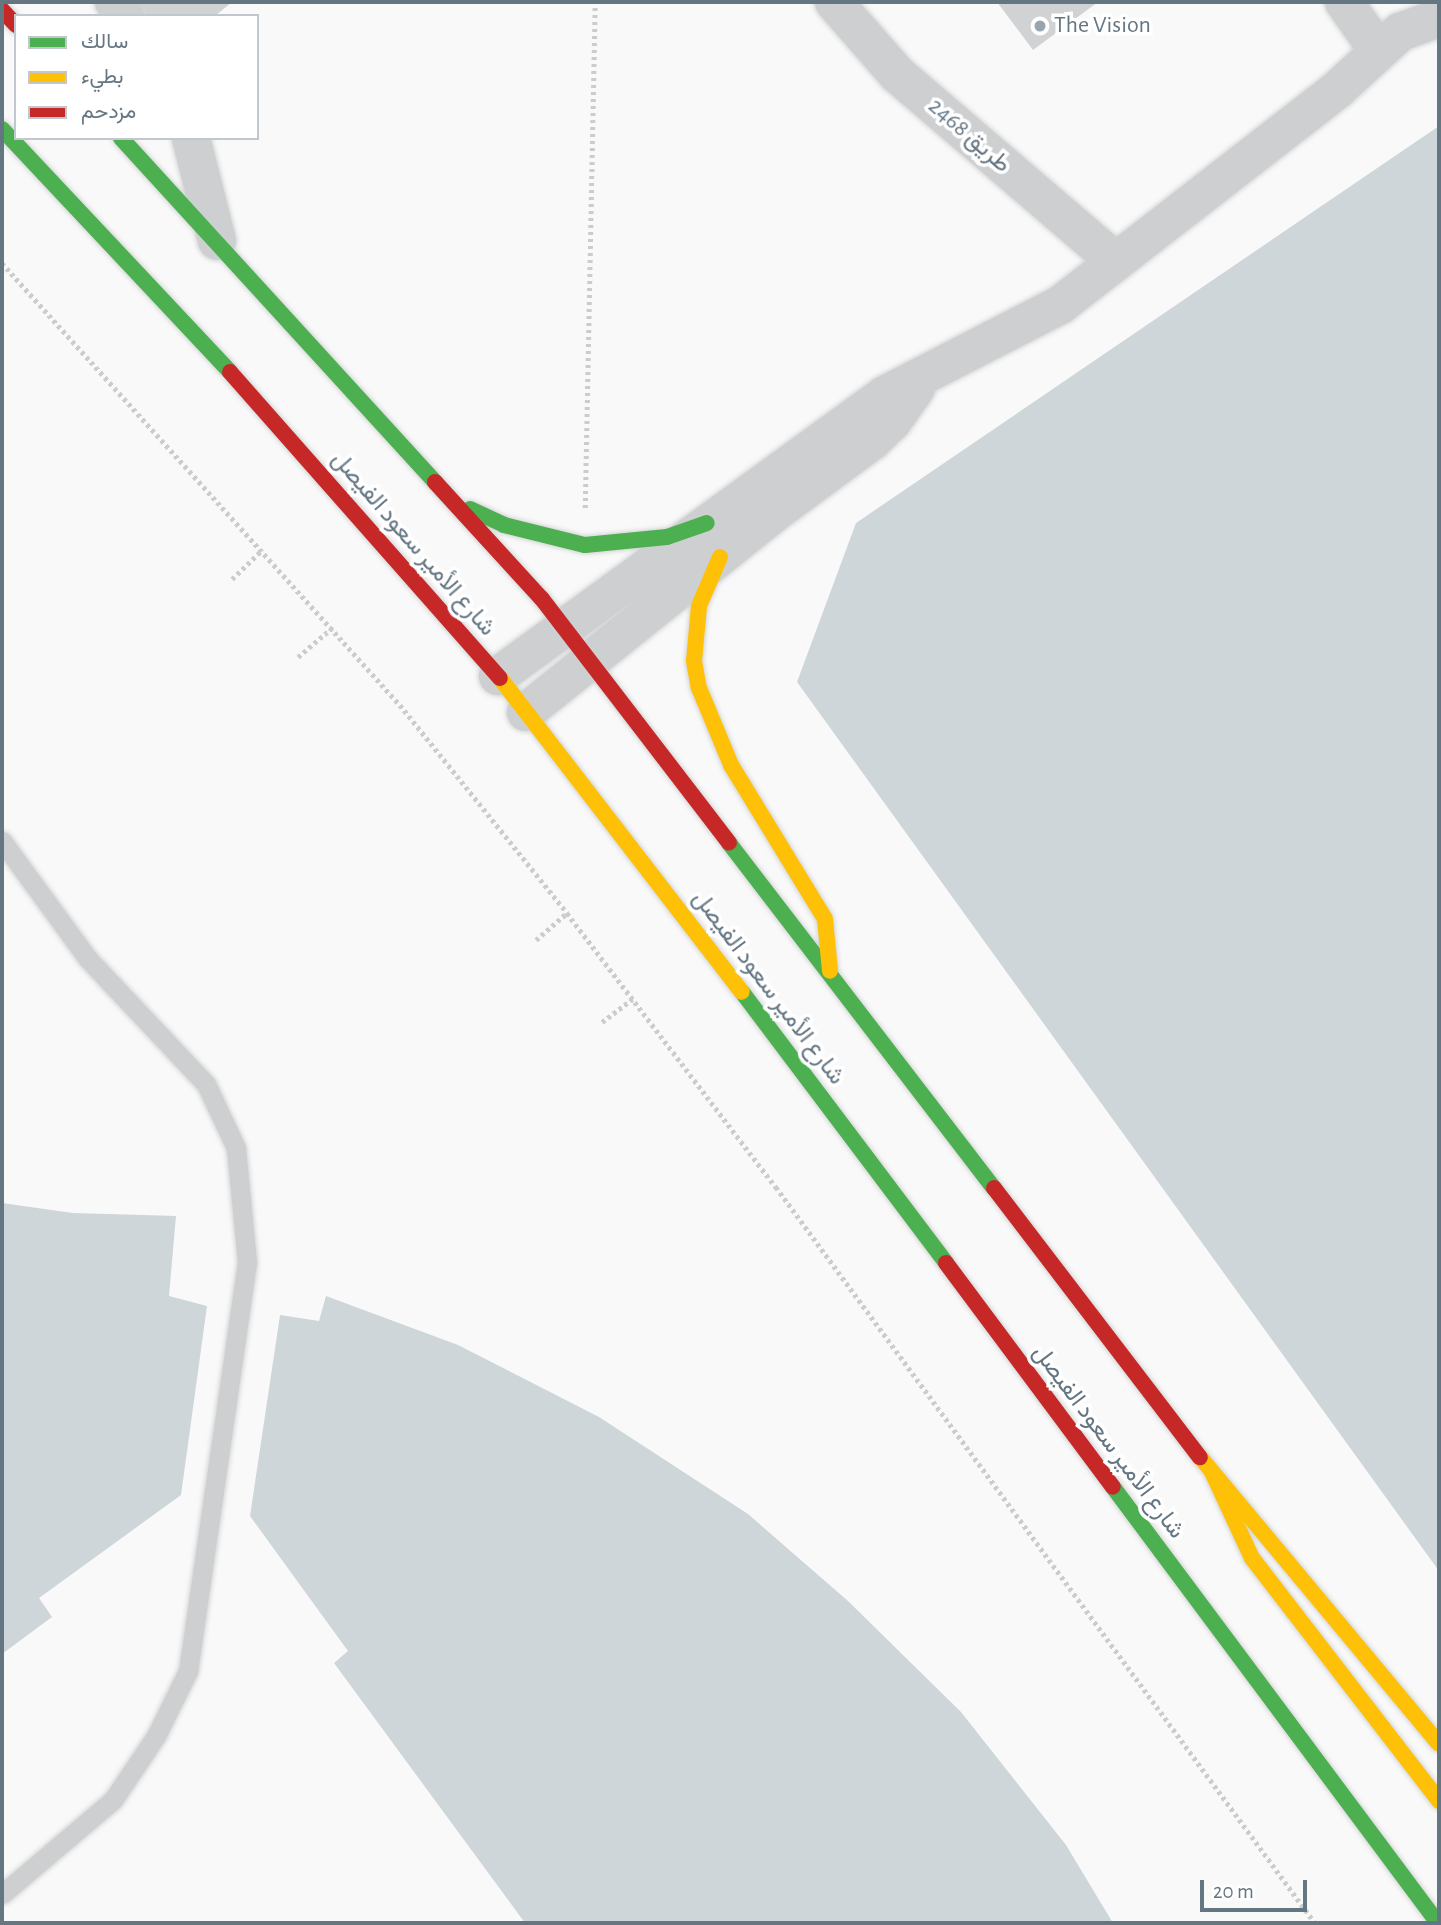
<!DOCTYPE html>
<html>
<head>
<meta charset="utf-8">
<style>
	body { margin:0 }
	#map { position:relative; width:1441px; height:1925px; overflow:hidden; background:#f9f9f9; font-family:"Alegreya Sans",Vazirmatn,sans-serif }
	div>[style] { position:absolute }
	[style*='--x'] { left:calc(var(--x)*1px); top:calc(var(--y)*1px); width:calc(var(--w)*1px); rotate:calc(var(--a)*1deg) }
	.water>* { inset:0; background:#ced6d9 }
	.building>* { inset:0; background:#d0d2d3 }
	.path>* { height:4.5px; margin-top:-2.25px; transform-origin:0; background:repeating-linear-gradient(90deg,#cbcccd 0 3.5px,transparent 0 7px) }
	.roads { filter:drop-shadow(0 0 2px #d5d6d7) drop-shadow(0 0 2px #d5d6d7) }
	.lane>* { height:19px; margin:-9.5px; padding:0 9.5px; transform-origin:9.5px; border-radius:9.5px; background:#cecfd0 }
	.street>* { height:38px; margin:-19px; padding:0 19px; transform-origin:19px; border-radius:19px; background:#cecfd0 }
	.fast>* { height:16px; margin:-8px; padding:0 8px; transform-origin:8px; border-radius:8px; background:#4caf50 }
	.slow>* { height:16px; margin:-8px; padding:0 8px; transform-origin:8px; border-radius:8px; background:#ffc107 }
	.jam>* { height:16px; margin:-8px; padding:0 8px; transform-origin:8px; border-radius:8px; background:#c62828 }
	.dots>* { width:19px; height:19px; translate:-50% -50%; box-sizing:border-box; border:4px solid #fff; border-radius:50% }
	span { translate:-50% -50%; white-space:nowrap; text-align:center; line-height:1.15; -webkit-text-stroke:7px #fff; paint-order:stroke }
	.poi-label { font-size:24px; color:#657683 }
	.left { translate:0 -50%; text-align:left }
	.street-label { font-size:24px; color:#657683 }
	.frame { position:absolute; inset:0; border:4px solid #657683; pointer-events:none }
	.legend { position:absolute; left:14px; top:14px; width:245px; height:126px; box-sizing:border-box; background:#fff; border:2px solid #c1c8cd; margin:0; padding:9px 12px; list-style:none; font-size:21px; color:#657683 }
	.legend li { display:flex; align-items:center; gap:14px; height:35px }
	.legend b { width:35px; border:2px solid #c1c8cd }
	.scale { position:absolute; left:1200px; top:1880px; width:107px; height:32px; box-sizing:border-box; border:4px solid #657683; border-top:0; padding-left:9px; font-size:21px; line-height:24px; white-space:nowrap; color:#657683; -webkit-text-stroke:5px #fff; paint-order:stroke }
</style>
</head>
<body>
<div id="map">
	<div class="water">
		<div style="clip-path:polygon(1439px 126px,1439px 1571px,797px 682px,856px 523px)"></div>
		<div style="clip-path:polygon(2px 1203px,73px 1213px,176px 1216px,169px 1296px,207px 1306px,181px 1495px,39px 1598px,52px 1617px,2px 1654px)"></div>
		<div style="clip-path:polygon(326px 1296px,458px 1345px,599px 1417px,748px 1514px,848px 1601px,961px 1712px,1066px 1845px,1113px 1923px,525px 1923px,334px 1663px,348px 1651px,250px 1516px,280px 1315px,319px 1321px)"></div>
	</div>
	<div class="building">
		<div style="clip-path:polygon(130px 2px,232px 2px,215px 16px,141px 16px)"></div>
		<div style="clip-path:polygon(997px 2px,1098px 2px,1033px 50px)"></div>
	</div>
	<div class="path">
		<div style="--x:2;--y:263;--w:595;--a:48"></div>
		<div style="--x:400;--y:705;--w:267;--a:51.2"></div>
		<div style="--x:567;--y:913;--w:345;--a:52.7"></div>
		<div style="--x:776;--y:1187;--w:912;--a:53.78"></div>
		<div style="--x:585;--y:508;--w:506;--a:-88.87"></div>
		<div style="--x:232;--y:579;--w:42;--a:-44"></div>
		<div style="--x:298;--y:657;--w:45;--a:-40.5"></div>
		<div style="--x:536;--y:940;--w:41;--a:-41.1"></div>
		<div style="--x:602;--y:1022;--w:38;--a:-37"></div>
	</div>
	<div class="roads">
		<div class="lane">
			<div style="--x:2;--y:841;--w:146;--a:53.9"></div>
			<div style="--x:88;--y:959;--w:172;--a:46.7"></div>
			<div style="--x:206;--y:1084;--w:71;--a:64.9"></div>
			<div style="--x:236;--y:1148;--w:115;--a:84.5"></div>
			<div style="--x:247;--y:1262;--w:413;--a:98.2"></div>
			<div style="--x:188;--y:1671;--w:72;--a:116.2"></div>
			<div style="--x:156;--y:1736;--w:77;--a:123.9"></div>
			<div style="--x:113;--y:1800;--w:145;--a:139.7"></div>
		</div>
		<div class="street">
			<div style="--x:114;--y:2;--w:18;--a:52"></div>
			<div style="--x:834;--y:2;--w:96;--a:48.8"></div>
			<div style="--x:897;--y:74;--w:286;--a:40.6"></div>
			<div style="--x:1344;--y:2;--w:59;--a:54.7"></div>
			<div style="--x:191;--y:138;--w:106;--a:75.8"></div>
			<div style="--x:498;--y:676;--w:478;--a:-36"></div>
			<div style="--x:885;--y:395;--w:197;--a:-27.2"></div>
			<div style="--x:1060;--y:305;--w:352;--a:-37.8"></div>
			<div style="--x:1338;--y:89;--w:84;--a:-42.6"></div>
			<div style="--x:1400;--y:32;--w:41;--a:-19.7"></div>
			<div style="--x:526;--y:712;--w:327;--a:-38.7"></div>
			<div style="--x:781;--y:508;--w:113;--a:-36.4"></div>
			<div style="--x:872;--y:441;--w:28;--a:-44"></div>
			<div style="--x:892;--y:422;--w:42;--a:-54.8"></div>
		</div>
		<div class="fast">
			<div style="--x:2;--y:129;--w:333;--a:46.8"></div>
			<div style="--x:121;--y:138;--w:466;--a:47.6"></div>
			<div style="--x:470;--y:509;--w:38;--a:25"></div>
			<div style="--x:504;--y:525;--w:83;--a:13.9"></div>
			<div style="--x:585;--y:545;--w:82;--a:-5.6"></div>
			<div style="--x:667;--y:537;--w:42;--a:-19.3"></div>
			<div style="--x:729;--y:843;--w:435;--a:52.5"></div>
			<div style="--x:742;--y:992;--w:339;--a:53"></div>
			<div style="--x:1113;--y:1487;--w:544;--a:53.3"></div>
		</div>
		<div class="slow">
			<div style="--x:720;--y:557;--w:53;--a:113.2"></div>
			<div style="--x:699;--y:606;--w:55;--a:95.2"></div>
			<div style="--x:694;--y:661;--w:27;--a:80"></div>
			<div style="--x:699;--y:688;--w:83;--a:67.4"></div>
			<div style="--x:731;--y:765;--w:180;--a:58.6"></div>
			<div style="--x:825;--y:919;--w:52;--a:84.5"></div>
			<div style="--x:500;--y:678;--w:396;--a:52.4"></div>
			<div style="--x:1200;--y:1457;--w:373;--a:50.2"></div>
			<div style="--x:1212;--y:1472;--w:95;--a:65.1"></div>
			<div style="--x:1252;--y:1558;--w:307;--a:52.4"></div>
		</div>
		<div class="jam">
			<div style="--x:2;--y:10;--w:21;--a:47"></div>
			<div style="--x:230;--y:372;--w:408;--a:48.6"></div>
			<div style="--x:435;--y:482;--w:159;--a:47.6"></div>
			<div style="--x:542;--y:599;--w:307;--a:52.5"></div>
			<div style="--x:994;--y:1188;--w:339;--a:52.6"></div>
			<div style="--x:946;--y:1263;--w:279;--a:53.3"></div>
		</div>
	</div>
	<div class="dots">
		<div style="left:1040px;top:26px;background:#99a4ac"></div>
	</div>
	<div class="poi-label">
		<span class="left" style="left:1054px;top:26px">The Vision</span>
	</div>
	<div class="street-label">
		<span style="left:969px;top:136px;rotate:41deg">طريق 2468</span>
		<span style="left:413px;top:544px;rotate:49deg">شارع الأمير سعود الفيصل</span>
		<span style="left:768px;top:988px;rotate:53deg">شارع الأمير سعود الفيصل</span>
		<span style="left:1108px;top:1442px;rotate:53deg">شارع الأمير سعود الفيصل</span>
	</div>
	<div class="frame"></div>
	<ul class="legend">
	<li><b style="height:9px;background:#4caf50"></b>سالك</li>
	<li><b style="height:9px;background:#ffc107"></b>بطيء</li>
	<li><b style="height:9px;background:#c62828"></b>مزدحم</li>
	</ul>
	<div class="scale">20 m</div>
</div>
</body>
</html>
